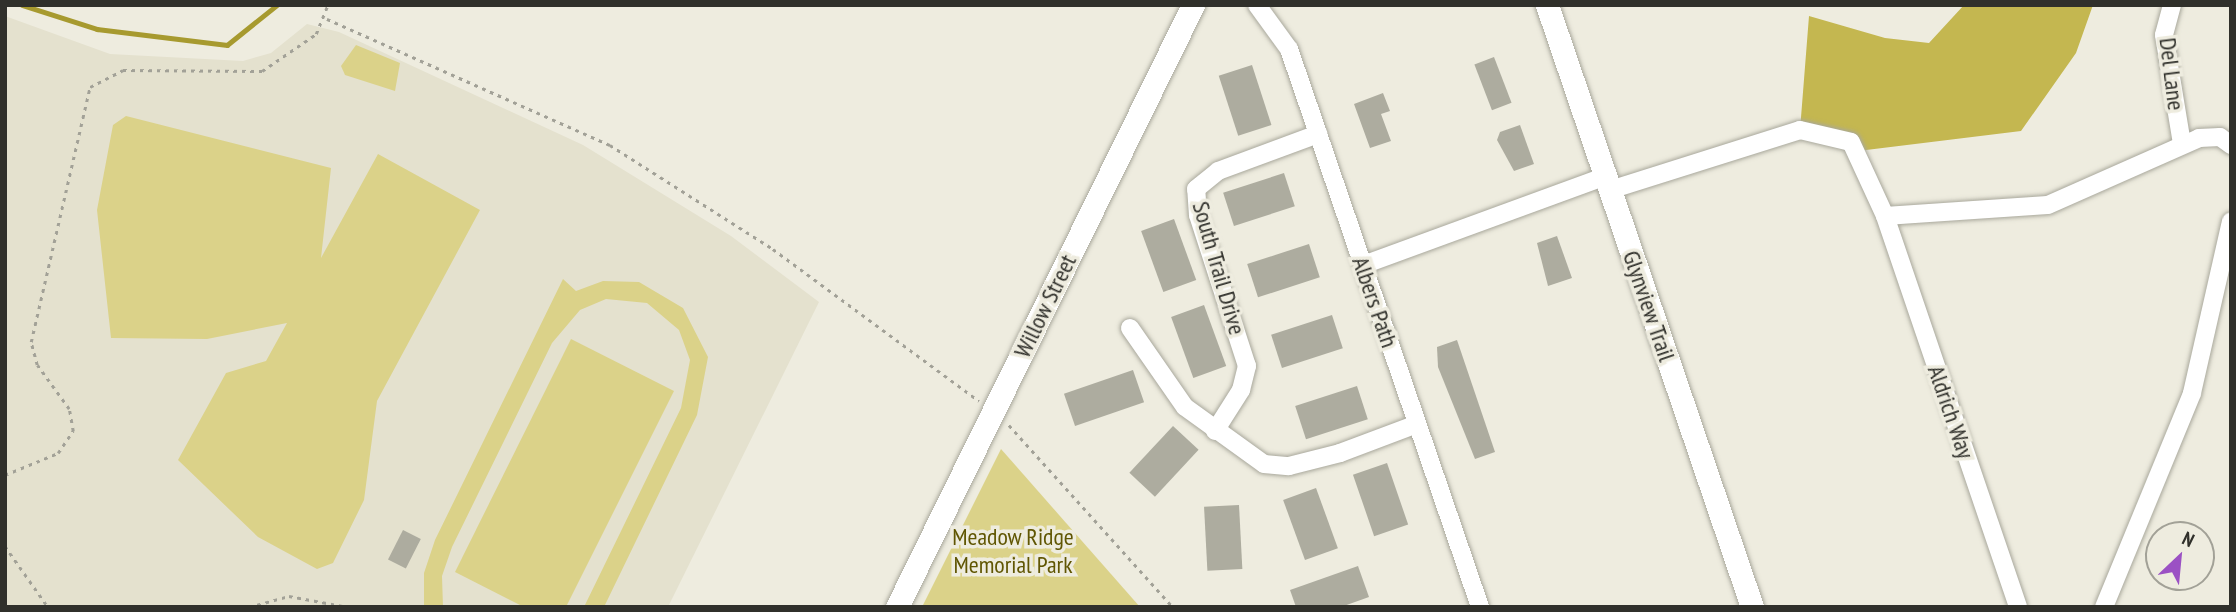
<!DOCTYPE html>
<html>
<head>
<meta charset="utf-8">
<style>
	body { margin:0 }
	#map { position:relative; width:2236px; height:612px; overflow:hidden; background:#eeecdf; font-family:"PT Sans Narrow",sans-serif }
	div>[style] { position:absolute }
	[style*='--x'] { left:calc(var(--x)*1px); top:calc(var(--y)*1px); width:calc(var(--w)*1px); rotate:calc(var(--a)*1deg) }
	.built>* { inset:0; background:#e4e1ce }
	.green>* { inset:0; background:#dbd289 }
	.forest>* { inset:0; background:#c4b750 }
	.stream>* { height:4.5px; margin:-2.25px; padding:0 2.25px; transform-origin:2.25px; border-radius:2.25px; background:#a79a2f }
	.building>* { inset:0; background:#adac9f; transform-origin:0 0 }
	.path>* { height:2.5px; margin-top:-1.25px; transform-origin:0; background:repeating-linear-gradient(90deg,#a2a197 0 3.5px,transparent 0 8.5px) }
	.roads { filter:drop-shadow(0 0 2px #a9a89c) drop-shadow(0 0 2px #a9a89c) }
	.minor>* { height:18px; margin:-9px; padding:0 9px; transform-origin:9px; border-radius:9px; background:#fff }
	.tertiary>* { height:23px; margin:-11.5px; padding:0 11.5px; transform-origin:11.5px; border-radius:11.5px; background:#fff }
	span { translate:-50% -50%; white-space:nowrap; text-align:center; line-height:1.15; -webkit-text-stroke:7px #eeecdf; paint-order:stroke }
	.street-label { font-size:24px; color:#30302b }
	.park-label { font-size:24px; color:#605603 }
	.frame { position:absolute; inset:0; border:7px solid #30302b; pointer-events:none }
	.north { position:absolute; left:2145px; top:521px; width:70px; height:70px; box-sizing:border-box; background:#eeecdf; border:2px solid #a2a197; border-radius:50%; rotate:26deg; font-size:19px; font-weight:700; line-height:28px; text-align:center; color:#30302b }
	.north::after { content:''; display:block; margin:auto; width:24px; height:32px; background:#9b51c4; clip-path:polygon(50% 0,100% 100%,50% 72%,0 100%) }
</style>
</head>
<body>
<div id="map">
	<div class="built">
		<div style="clip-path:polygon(5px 16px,110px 54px,243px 61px,271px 53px,307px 24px,339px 32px,583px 145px,731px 236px,819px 302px,668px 607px,5px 607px)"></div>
	</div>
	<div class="green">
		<div style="clip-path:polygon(356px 45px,400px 63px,395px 91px,345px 75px,341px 66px)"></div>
		<div style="clip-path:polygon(126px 116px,331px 168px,321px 258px,378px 154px,480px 210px,377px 401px,364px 500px,333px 563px,317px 569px,258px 537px,178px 460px,226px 373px,266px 361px,287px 323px,207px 339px,111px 338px,97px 210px,113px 125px)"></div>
		<div style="clip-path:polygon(563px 279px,576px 291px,603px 281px,639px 282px,683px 308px,708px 357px,697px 415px,604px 607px,584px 607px,681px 408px,690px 360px,679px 330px,647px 303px,606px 299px,580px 310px,552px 343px,452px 547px,442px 576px,443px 607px,424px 607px,424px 573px,435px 540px)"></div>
		<div style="clip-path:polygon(571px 339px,674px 391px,566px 607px,524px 607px,455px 572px)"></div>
		<div style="clip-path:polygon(1001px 449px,1140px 607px,922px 607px)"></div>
	</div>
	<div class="forest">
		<div style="clip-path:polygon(1964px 5px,2093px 5px,2076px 53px,2021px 131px,1858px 151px,1800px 130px,1809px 16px,1885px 38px,1929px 43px)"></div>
	</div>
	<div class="stream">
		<div style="--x:22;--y:5;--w:79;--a:17.7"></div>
		<div style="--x:97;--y:29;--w:131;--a:7"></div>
		<div style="--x:227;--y:45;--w:64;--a:-38.7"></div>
	</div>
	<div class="building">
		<div style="left:1494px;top:57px;width:49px;height:21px;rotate:69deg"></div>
		<div style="left:1252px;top:65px;width:63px;height:35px;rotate:72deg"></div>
		<div style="clip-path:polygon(1383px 93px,1390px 111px,1381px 114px,1391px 141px,1370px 148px,1354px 104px)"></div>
		<div style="clip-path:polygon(1520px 125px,1534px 164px,1514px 171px,1497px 140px,1500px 132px)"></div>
		<div style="left:1284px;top:173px;width:35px;height:64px;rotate:72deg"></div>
		<div style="left:1174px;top:219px;width:65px;height:35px;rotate:70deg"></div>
		<div style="clip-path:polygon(1557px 236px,1572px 278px,1548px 286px,1537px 243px)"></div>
		<div style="left:1309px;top:244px;width:35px;height:65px;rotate:72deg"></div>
		<div style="left:1204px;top:305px;width:65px;height:35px;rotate:70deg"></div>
		<div style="left:1332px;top:315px;width:35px;height:64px;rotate:72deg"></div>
		<div style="clip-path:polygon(1457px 340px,1495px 452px,1475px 459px,1438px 367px,1437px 347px)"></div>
		<div style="left:1133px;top:370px;width:34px;height:73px;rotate:71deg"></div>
		<div style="left:1357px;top:386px;width:35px;height:65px;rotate:72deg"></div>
		<div style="left:1173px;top:426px;width:35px;height:64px;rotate:43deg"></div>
		<div style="left:1387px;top:463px;width:65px;height:36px;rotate:71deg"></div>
		<div style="left:1316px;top:488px;width:64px;height:35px;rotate:70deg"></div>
		<div style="left:1239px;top:505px;width:64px;height:35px;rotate:87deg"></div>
		<div style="left:403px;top:530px;width:20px;height:33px;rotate:27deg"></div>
		<div style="clip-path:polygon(1358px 566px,1369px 597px,1341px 607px,1296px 607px,1290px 590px)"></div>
	</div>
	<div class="path">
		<div style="--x:327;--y:19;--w:310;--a:24"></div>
		<div style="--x:610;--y:145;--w:193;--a:32.5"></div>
		<div style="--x:773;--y:249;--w:256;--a:36.4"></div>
		<div style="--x:1009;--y:425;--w:245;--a:48"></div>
		<div style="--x:5;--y:475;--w:57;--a:-22.5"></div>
		<div style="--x:58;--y:453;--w:27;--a:-56"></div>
		<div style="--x:73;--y:431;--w:22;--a:-100"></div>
		<div style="--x:69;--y:409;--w:54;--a:-126"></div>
		<div style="--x:37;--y:365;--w:24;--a:-105"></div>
		<div style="--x:31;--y:342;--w:262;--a:-77"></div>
		<div style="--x:90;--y:87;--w:37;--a:-27"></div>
		<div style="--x:123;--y:70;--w:139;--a:0.4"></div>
		<div style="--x:262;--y:71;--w:65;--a:-34.4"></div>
		<div style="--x:316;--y:34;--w:31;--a:-68"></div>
		<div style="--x:5;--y:546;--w:75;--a:54.8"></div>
		<div style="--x:249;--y:607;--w:41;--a:-15.4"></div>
		<div style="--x:289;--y:596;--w:60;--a:10.6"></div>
	</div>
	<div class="roads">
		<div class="minor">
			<div style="--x:1257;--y:5;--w:54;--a:54"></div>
			<div style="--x:1289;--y:49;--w:590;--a:71.1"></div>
			<div style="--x:2172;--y:5;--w:31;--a:105"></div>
			<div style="--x:2164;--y:35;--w:110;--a:80.6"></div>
			<div style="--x:1610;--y:190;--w:199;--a:-17.5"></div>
			<div style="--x:1800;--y:130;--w:52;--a:13.2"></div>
			<div style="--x:1851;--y:142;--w:81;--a:65.3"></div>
			<div style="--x:1885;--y:216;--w:413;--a:71.2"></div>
			<div style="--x:1885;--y:216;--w:163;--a:-3.9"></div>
			<div style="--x:2048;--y:205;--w:165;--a:-23.9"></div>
			<div style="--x:2199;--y:138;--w:21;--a:-3"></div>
			<div style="--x:2220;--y:137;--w:14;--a:36"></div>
			<div style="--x:1363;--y:265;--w:257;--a:-20.1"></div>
			<div style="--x:1130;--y:328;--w:96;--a:55.2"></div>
			<div style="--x:1185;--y:407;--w:97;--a:35.8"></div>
			<div style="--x:1264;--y:464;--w:25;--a:5"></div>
			<div style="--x:1289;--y:466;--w:53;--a:-14.3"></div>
			<div style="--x:1340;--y:453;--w:82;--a:-20.6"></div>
			<div style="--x:1215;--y:431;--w:49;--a:-57.6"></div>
			<div style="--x:1241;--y:390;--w:25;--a:-76"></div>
			<div style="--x:1247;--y:366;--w:159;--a:-108"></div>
			<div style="--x:1198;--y:215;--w:26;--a:-94"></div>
			<div style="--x:1196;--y:189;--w:28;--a:-39"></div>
			<div style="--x:1218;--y:171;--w:107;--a:-20.3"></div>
			<div style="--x:2104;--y:607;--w:231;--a:-67.6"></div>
			<div style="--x:2192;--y:393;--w:176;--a:-77.2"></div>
		</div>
		<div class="tertiary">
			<div style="--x:1547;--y:5;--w:636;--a:71.19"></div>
			<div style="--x:897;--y:607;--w:671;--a:-63.82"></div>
		</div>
	</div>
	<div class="street-label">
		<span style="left:2172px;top:74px;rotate:83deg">Del Lane</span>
		<span style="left:1219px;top:268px;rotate:74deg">South Trail Drive</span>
		<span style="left:1375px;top:302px;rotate:71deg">Albers Path</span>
		<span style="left:1045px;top:306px;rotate:-64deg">Willow Street</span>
		<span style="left:1649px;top:306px;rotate:71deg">Glynview Trail</span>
		<span style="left:1951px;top:412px;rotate:71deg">Aldrich Way</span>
	</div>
	<div class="park-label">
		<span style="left:1013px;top:551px">Meadow Ridge<br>Memorial Park</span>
	</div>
	<div class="frame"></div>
	<div class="north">N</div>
</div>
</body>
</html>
